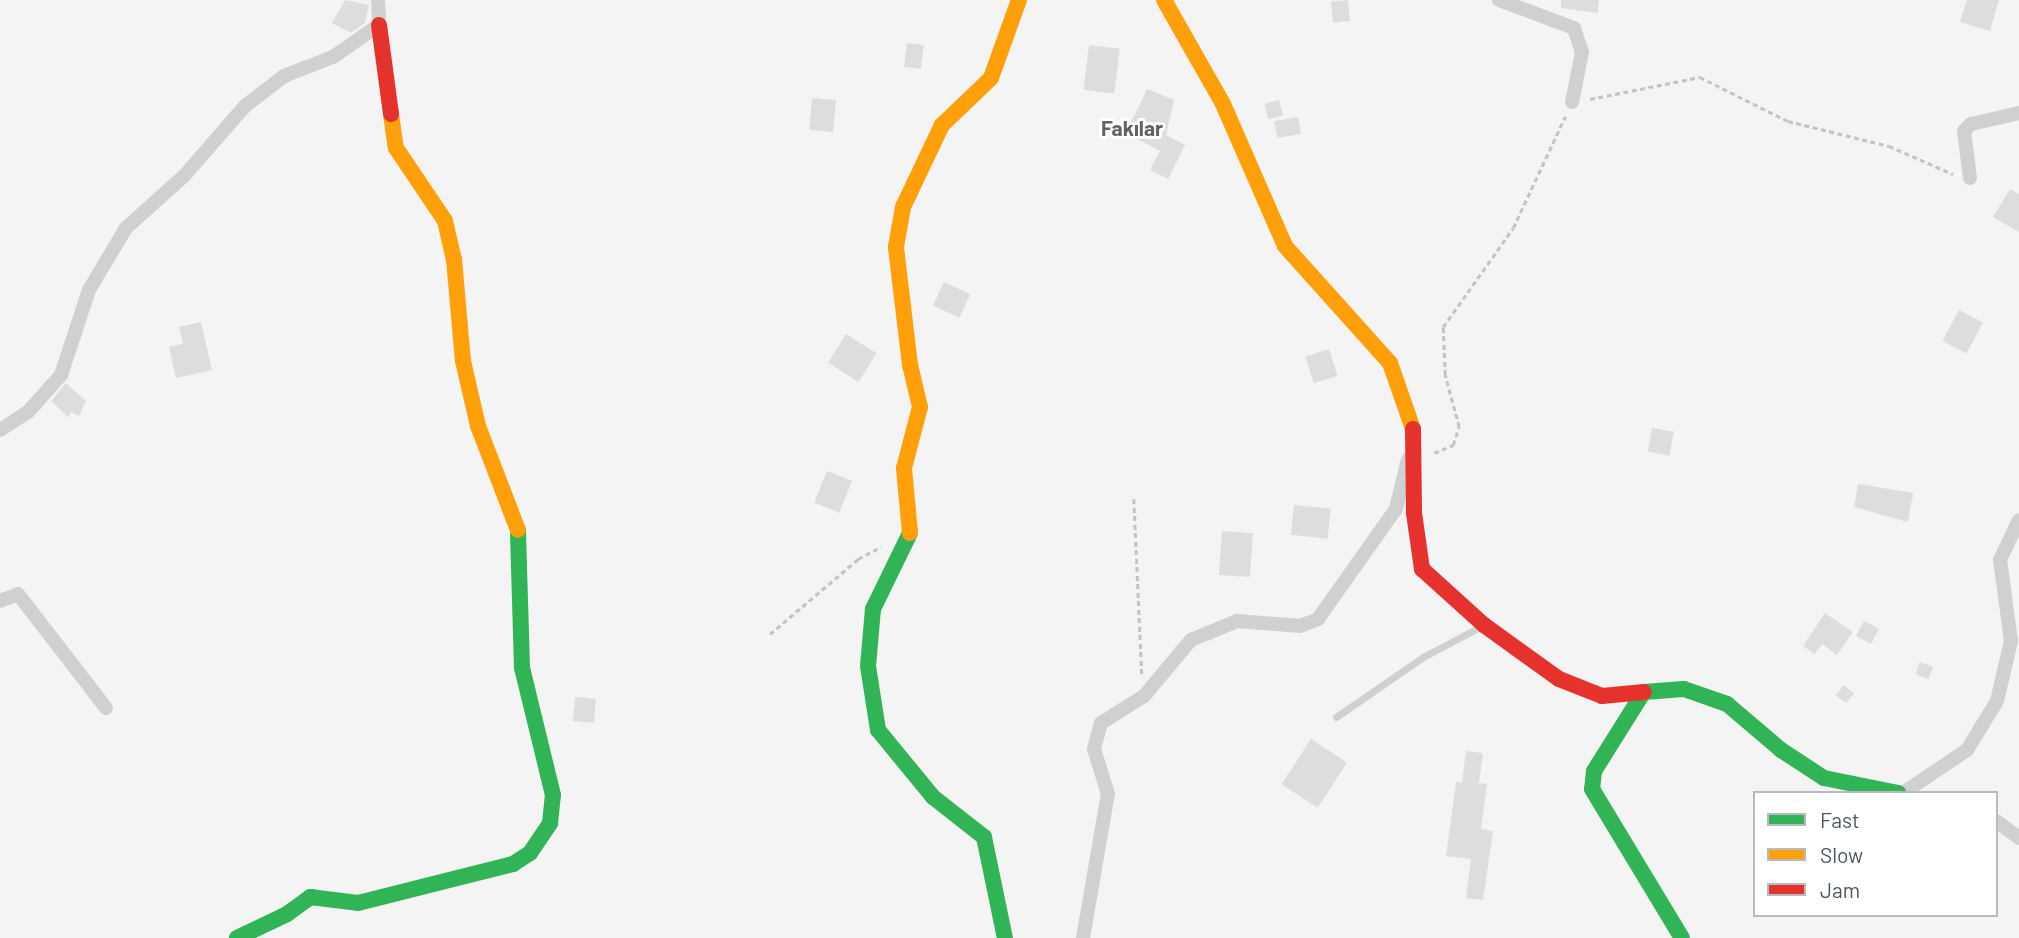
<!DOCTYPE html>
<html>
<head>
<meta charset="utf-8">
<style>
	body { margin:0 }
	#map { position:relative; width:2019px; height:938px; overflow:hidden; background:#f4f4f4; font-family:Barlow,sans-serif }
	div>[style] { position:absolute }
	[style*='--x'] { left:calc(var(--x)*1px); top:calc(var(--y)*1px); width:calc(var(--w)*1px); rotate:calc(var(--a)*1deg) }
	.building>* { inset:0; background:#ddddde; transform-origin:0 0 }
	.path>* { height:2.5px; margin-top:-1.25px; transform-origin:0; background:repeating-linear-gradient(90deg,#bcc7c4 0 5px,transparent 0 8.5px) }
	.lane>* { height:7px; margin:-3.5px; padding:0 3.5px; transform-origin:3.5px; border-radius:3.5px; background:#ced0d2 }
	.street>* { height:14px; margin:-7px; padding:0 7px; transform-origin:7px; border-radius:7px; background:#ced0d2 }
	.fast>* { height:16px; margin:-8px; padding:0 8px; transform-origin:8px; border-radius:8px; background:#30b455 }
	.slow>* { height:16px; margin:-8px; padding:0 8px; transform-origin:8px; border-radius:8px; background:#ff9f0a }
	.jam>* { height:16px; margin:-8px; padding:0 8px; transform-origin:8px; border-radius:8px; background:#e5322d }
	span { translate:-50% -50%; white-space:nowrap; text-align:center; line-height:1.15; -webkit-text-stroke:6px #fff; paint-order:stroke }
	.neighbourhood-label { font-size:21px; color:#5f6368; font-weight:700 }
	.legend { position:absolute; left:1753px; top:791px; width:245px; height:126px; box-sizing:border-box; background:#fff; border:2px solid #b7bbc0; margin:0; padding:9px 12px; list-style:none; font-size:21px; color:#4a5661 }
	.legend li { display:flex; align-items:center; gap:14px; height:35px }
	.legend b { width:35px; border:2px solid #b7bbc0 }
</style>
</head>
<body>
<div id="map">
	<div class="building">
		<div style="clip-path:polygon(345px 0,369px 5px,365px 23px,351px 33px,332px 23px)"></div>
		<div style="left:1348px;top:0;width:21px;height:17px;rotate:85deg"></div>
		<div style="clip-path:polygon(1561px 0,1599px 0,1598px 13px,1561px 8px)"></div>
		<div style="clip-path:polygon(1967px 0,1999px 0,1990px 31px,1960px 22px)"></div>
		<div style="left:907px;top:43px;width:17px;height:24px;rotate:7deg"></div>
		<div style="left:1089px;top:45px;width:31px;height:45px;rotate:7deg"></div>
		<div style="clip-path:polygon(1147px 89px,1174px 100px,1166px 135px,1185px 145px,1168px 179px,1150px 170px,1160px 151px,1126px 133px)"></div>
		<div style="left:812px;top:98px;width:24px;height:32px;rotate:5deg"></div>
		<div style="left:1279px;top:100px;width:16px;height:15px;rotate:76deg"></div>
		<div style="left:1298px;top:117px;width:17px;height:24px;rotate:80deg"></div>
		<div style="clip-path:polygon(2010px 189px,2019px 194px,2019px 232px,1993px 217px)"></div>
		<div style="left:944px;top:282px;width:29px;height:26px;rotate:25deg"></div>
		<div style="left:1959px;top:310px;width:27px;height:35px;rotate:28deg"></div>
		<div style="clip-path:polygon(201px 322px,212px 370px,176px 378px,169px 347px,183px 344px,179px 327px)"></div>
		<div style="left:846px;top:334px;width:36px;height:34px;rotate:32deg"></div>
		<div style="left:1329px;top:349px;width:28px;height:25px;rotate:72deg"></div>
		<div style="clip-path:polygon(66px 383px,86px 401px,79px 416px,71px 412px,68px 417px,51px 401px)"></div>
		<div style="left:1652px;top:428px;width:22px;height:24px;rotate:10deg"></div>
		<div style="left:827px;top:471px;width:27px;height:34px;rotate:22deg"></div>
		<div style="clip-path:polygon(1858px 484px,1913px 493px,1908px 522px,1854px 507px)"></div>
		<div style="left:1294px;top:505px;width:37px;height:30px;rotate:6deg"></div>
		<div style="left:1222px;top:531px;width:31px;height:44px;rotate:4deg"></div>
		<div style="clip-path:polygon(1825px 613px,1853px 632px,1837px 655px,1822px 644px,1815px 654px,1803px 646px)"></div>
		<div style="left:1864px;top:621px;width:17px;height:17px;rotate:28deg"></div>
		<div style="left:1920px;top:662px;width:14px;height:13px;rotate:21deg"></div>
		<div style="left:1844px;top:685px;width:13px;height:13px;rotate:39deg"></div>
		<div style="left:575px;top:697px;width:21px;height:24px;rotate:5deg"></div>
		<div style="left:1311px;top:739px;width:43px;height:54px;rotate:33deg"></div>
		<div style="clip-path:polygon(1466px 751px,1483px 753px,1479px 783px,1487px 784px,1481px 829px,1493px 831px,1483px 900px,1466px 898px,1471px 859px,1446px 856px,1456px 782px,1462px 783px)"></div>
	</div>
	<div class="path">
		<div style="--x:1590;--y:99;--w:112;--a:-11.3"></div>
		<div style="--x:1700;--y:77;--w:98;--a:26.6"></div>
		<div style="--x:1788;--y:121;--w:104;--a:13.9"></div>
		<div style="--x:1889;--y:146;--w:70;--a:23.6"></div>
		<div style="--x:1434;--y:453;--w:21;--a:-23"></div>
		<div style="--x:1453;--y:445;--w:19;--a:-72"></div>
		<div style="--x:1459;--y:427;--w:54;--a:-105.1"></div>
		<div style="--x:1445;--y:375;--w:48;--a:-92.4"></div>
		<div style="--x:1443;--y:327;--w:121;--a:-54.7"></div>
		<div style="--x:1513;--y:228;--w:123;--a:-64.9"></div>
		<div style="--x:1134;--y:499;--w:176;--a:87.4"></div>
		<div style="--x:770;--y:634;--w:116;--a:-40.4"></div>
		<div style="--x:858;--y:559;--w:26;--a:-28"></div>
	</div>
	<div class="lane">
		<div style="--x:1336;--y:717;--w:106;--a:-34.6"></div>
		<div style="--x:1423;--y:657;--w:64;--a:-27.8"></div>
	</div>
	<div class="street">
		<div style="--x:1499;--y:0;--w:80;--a:20.5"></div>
		<div style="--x:1574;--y:28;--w:25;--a:72"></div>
		<div style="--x:1582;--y:52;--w:51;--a:101.3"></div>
		<div style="--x:1970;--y:178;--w:47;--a:-97.3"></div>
		<div style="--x:1964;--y:131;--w:10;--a:-45"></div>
		<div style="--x:1971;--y:124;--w:49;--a:-12.9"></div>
		<div style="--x:0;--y:430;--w:33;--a:-33"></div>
		<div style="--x:28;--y:412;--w:50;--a:-48.3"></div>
		<div style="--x:61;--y:375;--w:89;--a:-71.8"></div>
		<div style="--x:89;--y:290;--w:72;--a:-59.2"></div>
		<div style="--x:126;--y:228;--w:78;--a:-41.9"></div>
		<div style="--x:184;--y:176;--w:93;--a:-48.9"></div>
		<div style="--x:245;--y:106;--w:49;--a:-37.6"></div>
		<div style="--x:284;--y:76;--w:53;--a:-21.2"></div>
		<div style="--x:333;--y:57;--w:56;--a:-34.8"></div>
		<div style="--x:379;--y:25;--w:25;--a:-92"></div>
		<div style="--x:0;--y:601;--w:19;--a:-21"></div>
		<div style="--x:18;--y:594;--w:144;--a:52.3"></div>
		<div style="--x:1903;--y:793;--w:77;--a:-33.9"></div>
		<div style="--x:1967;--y:750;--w:57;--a:-58.5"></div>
		<div style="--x:1997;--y:701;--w:62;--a:-76.9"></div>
		<div style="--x:2011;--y:641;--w:82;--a:-97.7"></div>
		<div style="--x:2000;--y:560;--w:44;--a:-64.6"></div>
		<div style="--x:1996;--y:821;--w:29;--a:36"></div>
		<div style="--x:1083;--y:938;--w:146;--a:-80.2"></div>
		<div style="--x:1108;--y:794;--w:47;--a:-107.3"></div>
		<div style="--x:1094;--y:749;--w:27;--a:-75"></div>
		<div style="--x:1101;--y:723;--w:51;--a:-32.1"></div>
		<div style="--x:1144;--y:696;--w:73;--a:-50"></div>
		<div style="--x:1191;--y:640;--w:50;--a:-22.4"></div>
		<div style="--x:1237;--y:621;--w:63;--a:4.5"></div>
		<div style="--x:1300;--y:626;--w:19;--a:-21"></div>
		<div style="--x:1318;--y:619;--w:135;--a:-54.7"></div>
		<div style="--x:1396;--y:509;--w:51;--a:-76.5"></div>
	</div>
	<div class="fast">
		<div style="--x:910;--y:533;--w:85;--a:116"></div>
		<div style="--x:873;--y:609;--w:57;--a:95"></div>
		<div style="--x:868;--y:666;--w:65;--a:81.1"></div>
		<div style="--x:878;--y:730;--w:87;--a:50.6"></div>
		<div style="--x:933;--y:797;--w:65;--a:38.1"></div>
		<div style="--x:984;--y:837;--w:103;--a:78.3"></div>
		<div style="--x:1644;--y:692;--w:40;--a:-4.3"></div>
		<div style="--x:1684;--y:689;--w:46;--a:19.2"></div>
		<div style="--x:1727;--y:704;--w:71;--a:40.4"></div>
		<div style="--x:1781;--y:750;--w:51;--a:33.1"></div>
		<div style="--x:1824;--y:778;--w:76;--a:11.5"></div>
		<div style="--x:1643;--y:693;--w:92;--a:122.1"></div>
		<div style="--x:1594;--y:771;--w:18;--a:96"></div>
		<div style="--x:1592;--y:789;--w:174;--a:58.9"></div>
		<div style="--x:237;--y:938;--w:55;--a:-25.6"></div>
		<div style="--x:287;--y:914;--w:29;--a:-36"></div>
		<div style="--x:310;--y:897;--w:48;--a:7.1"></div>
		<div style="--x:358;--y:903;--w:160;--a:-14.1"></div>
		<div style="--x:513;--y:864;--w:20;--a:-33"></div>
		<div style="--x:530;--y:853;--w:36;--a:-56"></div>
		<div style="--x:550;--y:823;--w:28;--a:-84"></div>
		<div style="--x:553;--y:795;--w:131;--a:-103.7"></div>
		<div style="--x:522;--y:668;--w:138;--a:-91.7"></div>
	</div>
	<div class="slow">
		<div style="--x:1164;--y:0;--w:120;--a:60.4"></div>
		<div style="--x:1223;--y:104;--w:155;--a:66.4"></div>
		<div style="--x:1285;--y:246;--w:157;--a:48.1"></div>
		<div style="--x:1390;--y:363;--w:70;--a:70.8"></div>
		<div style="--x:391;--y:114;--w:34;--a:82"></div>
		<div style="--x:396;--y:148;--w:88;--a:56.1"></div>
		<div style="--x:445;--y:221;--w:39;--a:77"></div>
		<div style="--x:454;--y:259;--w:102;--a:85"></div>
		<div style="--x:463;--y:361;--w:67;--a:77"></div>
		<div style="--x:478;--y:426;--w:111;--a:69"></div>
		<div style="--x:910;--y:533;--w:65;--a:-95.3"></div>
		<div style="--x:904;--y:468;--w:63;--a:-75.3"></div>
		<div style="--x:920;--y:407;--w:43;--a:-103.4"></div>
		<div style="--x:910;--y:365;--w:119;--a:-96.8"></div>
		<div style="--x:896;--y:247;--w:41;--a:-80.1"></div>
		<div style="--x:903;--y:207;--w:91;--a:-64.6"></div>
		<div style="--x:942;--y:125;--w:68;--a:-43.8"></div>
		<div style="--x:991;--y:78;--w:83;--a:-70.3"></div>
	</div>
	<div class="jam">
		<div style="--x:379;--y:25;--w:90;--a:82.3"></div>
		<div style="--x:1413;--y:429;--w:84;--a:89.3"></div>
		<div style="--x:1414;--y:513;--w:57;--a:81.9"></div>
		<div style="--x:1422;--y:569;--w:84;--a:42.1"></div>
		<div style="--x:1484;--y:625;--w:92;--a:35.8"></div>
		<div style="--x:1559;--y:679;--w:46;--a:21.6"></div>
		<div style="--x:1602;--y:696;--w:42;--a:-5.4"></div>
	</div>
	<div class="neighbourhood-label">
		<span style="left:1132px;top:128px">Fakılar</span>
	</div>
	<ul class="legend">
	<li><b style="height:9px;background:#30b455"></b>Fast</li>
	<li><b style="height:9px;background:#ff9f0a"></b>Slow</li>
	<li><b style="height:9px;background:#e5322d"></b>Jam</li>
	</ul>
</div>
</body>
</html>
